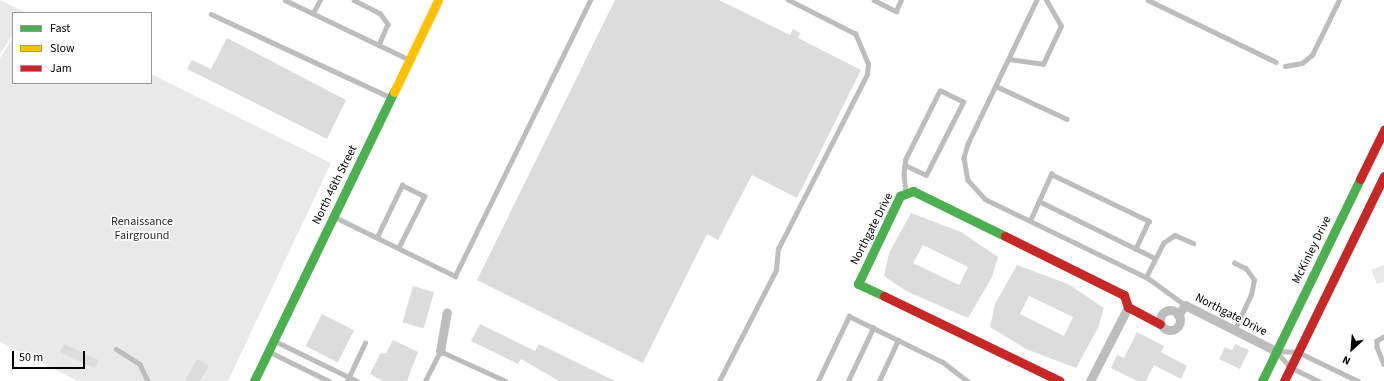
<!DOCTYPE html>
<html>
<head>
<meta charset="utf-8">
<style>
	body { margin:0 }
	#map { position:relative; width:1384px; height:381px; overflow:hidden; background:#fff; font-family:"Source Sans 3",sans-serif }
	div>[style] { position:absolute }
	[style*='--x'] { left:calc(var(--x)*1px); top:calc(var(--y)*1px); width:calc(var(--w)*1px); rotate:calc(var(--a)*1deg) }
	.green>* { inset:0; background:#e9e9e9 }
	.building>* { inset:0; background:#dcdcdc; transform-origin:0 0 }
	.lane>* { height:4.5px; margin:-2.25px; padding:0 2.25px; transform-origin:2.25px; border-radius:2.25px; background:#bdbdbd }
	.street>* { height:9px; margin:-4.5px; padding:0 4.5px; transform-origin:4.5px; border-radius:4.5px; background:#bdbdbd }
	.street>.ring { margin:-4.5px; padding:0; box-sizing:content-box; background:none; border:9px solid #bdbdbd; border-radius:50% }
	.fast>* { height:9px; margin:-4.5px; padding:0 4.5px; transform-origin:4.5px; border-radius:4.5px; background:#4caf50 }
	.slow>* { height:9px; margin:-4.5px; padding:0 4.5px; transform-origin:4.5px; border-radius:4.5px; background:#ffc107 }
	.jam>* { height:9px; margin:-4.5px; padding:0 4.5px; transform-origin:4.5px; border-radius:4.5px; background:#c62828 }
	span { translate:-50% -50%; white-space:nowrap; text-align:center; line-height:1.15; -webkit-text-stroke:3px #fff; paint-order:stroke }
	.street-label { font-size:12px; color:#000 }
	.park-label { font-size:12px; color:#2e2e2e }
	.legend { position:absolute; left:12px; top:12px; width:140px; height:72px; box-sizing:border-box; background:#fff; border:1px solid #999; margin:0; padding:5px 7px; list-style:none; font-size:12px; color:#000 }
	.legend li { display:flex; align-items:center; gap:8px; height:20px }
	.legend b { width:20px; border:1px solid #999 }
	.north { position:absolute; left:1332px; top:329px; width:40px; height:40px; -webkit-text-stroke:3px #fff; paint-order:stroke; rotate:206deg; font-size:11px; font-weight:700; line-height:16px; text-align:center; color:#000 }
	.north::after { content:''; display:block; margin:auto; width:14px; height:18px; background:#000; clip-path:polygon(50% 0,100% 100%,50% 72%,0 100%) }
	.scale { position:absolute; left:12px; top:351px; width:73px; height:18px; box-sizing:border-box; border:2px solid #000; border-top:0; padding-left:5px; font-size:12px; line-height:14px; white-space:nowrap; color:#000; -webkit-text-stroke:3px #fff; paint-order:stroke }
</style>
</head>
<body>
<div id="map">
	<div class="green">
		<div style="clip-path:polygon(0 0,26px 13px,13px 13px,13px 34px,0 55px)"></div>
		<div style="clip-path:polygon(13px 37px,13px 83px,151px 83px,151px 74px,331px 163px,228px 381px,78px 381px,0 342px,0 58px)"></div>
		<div style="clip-path:polygon(1384px 265px,1384px 282px,1377px 284px,1371px 270px)"></div>
	</div>
	<div class="building">
		<div style="clip-path:polygon(615px 0,719px 0,790px 35px,793px 29px,800px 33px,798px 38px,861px 70px,797px 198px,752px 175px,718px 240px,707px 234px,643px 363px,477px 280px)"></div>
		<div style="clip-path:polygon(227px 38px,346px 100px,327px 139px,187px 69px,192px 60px,211px 69px)"></div>
		<div style="clip-path:polygon(evenodd,911px 213px,961px 232px,998px 257px,992px 277px,968px 318px,906px 291px,884px 276px,889px 253px,911px 213px,923px 245px,968px 267px,959px 285px,913px 263px,923px 245px)"></div>
		<div style="clip-path:polygon(evenodd,1017px 265px,1068px 284px,1104px 308px,1098px 328px,1076px 368px,1026px 349px,990px 327px,995px 304px,1017px 265px,1029px 296px,1073px 317px,1064px 336px,1020px 314px,1029px 296px)"></div>
		<div style="left:413px;top:286px;width:22px;height:38px;rotate:16deg"></div>
		<div style="left:322px;top:314px;width:36px;height:36px;rotate:27deg"></div>
		<div style="clip-path:polygon(480px 324px,535px 351px,539px 344px,615px 381px,559px 381px,521px 359px,518px 364px,471px 341px)"></div>
		<div style="clip-path:polygon(1137px 332px,1164px 346px,1161px 352px,1187px 366px,1181px 379px,1154px 365px,1146px 381px,1137px 381px,1111px 368px,1117px 355px,1124px 358px)"></div>
		<div style="clip-path:polygon(393px 340px,418px 352px,407px 381px,383px 381px,370px 374px,380px 354px,386px 353px)"></div>
		<div style="left:64px;top:344px;width:38px;height:9px;rotate:25deg"></div>
		<div style="clip-path:polygon(1235px 344px,1249px 350px,1240px 369px,1219px 359px,1225px 347px,1232px 350px)"></div>
		<div style="clip-path:polygon(197px 359px,209px 365px,200px 381px,185px 381px)"></div>
	</div>
	<div class="lane">
		<div style="--x:285;--y:0;--w:136;--a:25.6"></div>
		<div style="--x:354;--y:0;--w:29;--a:27"></div>
		<div style="--x:380;--y:13;--w:14;--a:54"></div>
		<div style="--x:388;--y:24;--w:23;--a:113"></div>
		<div style="--x:874;--y:0;--w:25;--a:27"></div>
		<div style="--x:896;--y:11;--w:12;--a:-66"></div>
		<div style="--x:1037;--y:0;--w:160;--a:115.6"></div>
		<div style="--x:968;--y:144;--w:15;--a:106"></div>
		<div style="--x:964;--y:158;--w:22;--a:80"></div>
		<div style="--x:968;--y:180;--w:25;--a:48"></div>
		<div style="--x:985;--y:199;--w:181;--a:25.9"></div>
		<div style="--x:1148;--y:278;--w:46;--a:36.1"></div>
		<div style="--x:1148;--y:0;--w:142;--a:25.8"></div>
		<div style="--x:313;--y:13;--w:15;--a:-62"></div>
		<div style="--x:211;--y:14;--w:197;--a:24.9"></div>
		<div style="--x:1009;--y:59;--w:34;--a:8"></div>
		<div style="--x:1043;--y:64;--w:42;--a:-64.7"></div>
		<div style="--x:1061;--y:26;--w:30;--a:-120"></div>
		<div style="--x:1285;--y:66;--w:17;--a:-10"></div>
		<div style="--x:1302;--y:63;--w:13;--a:-39"></div>
		<div style="--x:1312;--y:55;--w:61;--a:-63.9"></div>
		<div style="--x:996;--y:86;--w:78;--a:24.9"></div>
		<div style="--x:905;--y:165;--w:23;--a:25"></div>
		<div style="--x:926;--y:175;--w:82;--a:-63.1"></div>
		<div style="--x:963;--y:102;--w:25;--a:-154"></div>
		<div style="--x:940;--y:91;--w:76;--a:116.6"></div>
		<div style="--x:906;--y:159;--w:6;--a:99"></div>
		<div style="--x:905;--y:165;--w:9;--a:96"></div>
		<div style="--x:904;--y:174;--w:18;--a:84"></div>
		<div style="--x:1039;--y:201;--w:30;--a:-66"></div>
		<div style="--x:1051;--y:174;--w:109;--a:25.6"></div>
		<div style="--x:1149;--y:221;--w:31;--a:115"></div>
		<div style="--x:335;--y:217;--w:134;--a:26.2"></div>
		<div style="--x:455;--y:276;--w:307;--a:-63.9"></div>
		<div style="--x:1030;--y:221;--w:22;--a:-66"></div>
		<div style="--x:1039;--y:201;--w:129;--a:26.2"></div>
		<div style="--x:377;--y:237;--w:58;--a:-64.3"></div>
		<div style="--x:402;--y:185;--w:25;--a:26"></div>
		<div style="--x:425;--y:196;--w:58;--a:116.6"></div>
		<div style="--x:1146;--y:277;--w:38;--a:-63"></div>
		<div style="--x:1163;--y:243;--w:14;--a:-34"></div>
		<div style="--x:1175;--y:235;--w:20;--a:24"></div>
		<div style="--x:1234;--y:331;--w:40;--a:-65"></div>
		<div style="--x:1251;--y:295;--w:15;--a:-79"></div>
		<div style="--x:1254;--y:280;--w:14;--a:-126"></div>
		<div style="--x:1246;--y:269;--w:13;--a:-153"></div>
		<div style="--x:1384;--y:337;--w:8;--a:150"></div>
		<div style="--x:1377;--y:341;--w:6;--a:90"></div>
		<div style="--x:1377;--y:347;--w:18;--a:68"></div>
		<div style="--x:275;--y:341;--w:91;--a:26"></div>
		<div style="--x:116;--y:349;--w:28;--a:32"></div>
		<div style="--x:140;--y:364;--w:19;--a:65"></div>
		<div style="--x:1278;--y:351;--w:20;--a:3"></div>
		<div style="--x:1298;--y:352;--w:67;--a:25.8"></div>
		<div style="--x:270;--y:352;--w:66;--a:26.2"></div>
		<div style="--x:1277;--y:352;--w:20;--a:49"></div>
		<div style="--x:1290;--y:367;--w:32;--a:26"></div>
		<div style="--x:347;--y:381;--w:42;--a:-64.7"></div>
		<div style="--x:425;--y:381;--w:34;--a:-63"></div>
		<div style="--x:440;--y:351;--w:72;--a:24.4"></div>
		<div style="--x:719;--y:381;--w:125;--a:-62.8"></div>
		<div style="--x:776;--y:270;--w:21;--a:-85"></div>
		<div style="--x:778;--y:249;--w:196;--a:-63"></div>
		<div style="--x:867;--y:74;--w:10;--a:-84"></div>
		<div style="--x:868;--y:64;--w:33;--a:-113"></div>
		<div style="--x:855;--y:34;--w:75;--a:-153.1"></div>
		<div style="--x:818;--y:381;--w:72;--a:-64.5"></div>
		<div style="--x:849;--y:316;--w:105;--a:26.1"></div>
		<div style="--x:943;--y:362;--w:31;--a:38"></div>
		<div style="--x:848;--y:381;--w:59;--a:-64.7"></div>
		<div style="--x:879;--y:381;--w:45;--a:-65.1"></div>
	</div>
	<div class="street">
		<div class="ring" style="left:1160px;top:310px;width:11px;height:11px"></div>
		<div style="--x:1178;--y:315;--w:12;--a:-55"></div>
		<div style="--x:1185;--y:305;--w:102;--a:26.8"></div>
		<div style="--x:440;--y:351;--w:39;--a:-80"></div>
		<div style="--x:1090;--y:381;--w:83;--a:-62.8"></div>
	</div>
	<div class="fast">
		<div style="--x:884;--y:296;--w:29;--a:-155"></div>
		<div style="--x:858;--y:284;--w:98;--a:-64.5"></div>
		<div style="--x:900;--y:196;--w:14;--a:-21"></div>
		<div style="--x:913;--y:191;--w:102;--a:26.1"></div>
		<div style="--x:254;--y:381;--w:321;--a:-64.2"></div>
		<div style="--x:1262;--y:381;--w:225;--a:-64.1"></div>
	</div>
	<div class="slow">
		<div style="--x:394;--y:92;--w:102;--a:-64.4"></div>
	</div>
	<div class="jam">
		<div style="--x:1360;--y:179;--w:55;--a:-63.9"></div>
		<div style="--x:1005;--y:236;--w:133;--a:26.4"></div>
		<div style="--x:1124;--y:295;--w:13;--a:72"></div>
		<div style="--x:1128;--y:307;--w:36;--a:28"></div>
		<div style="--x:884;--y:296;--w:195;--a:25.8"></div>
		<div style="--x:1284;--y:381;--w:228;--a:-64"></div>
	</div>
	<div class="street-label">
		<span style="left:335px;top:185px;rotate:-64deg">North 46th Street</span>
		<span style="left:872px;top:229px;rotate:-63deg">Northgate Drive</span>
		<span style="left:1312px;top:250px;rotate:-64deg">McKinley Drive</span>
		<span style="left:1231px;top:315px;rotate:27deg">Northgate Drive</span>
	</div>
	<div class="park-label">
		<span style="left:142px;top:229px">Renaissance<br>Fairground</span>
	</div>
	<ul class="legend">
	<li><b style="height:5px;background:#4caf50"></b>Fast</li>
	<li><b style="height:5px;background:#ffc107"></b>Slow</li>
	<li><b style="height:5px;background:#c62828"></b>Jam</li>
	</ul>
	<div class="north">N</div>
	<div class="scale">50 m</div>
</div>
</body>
</html>
